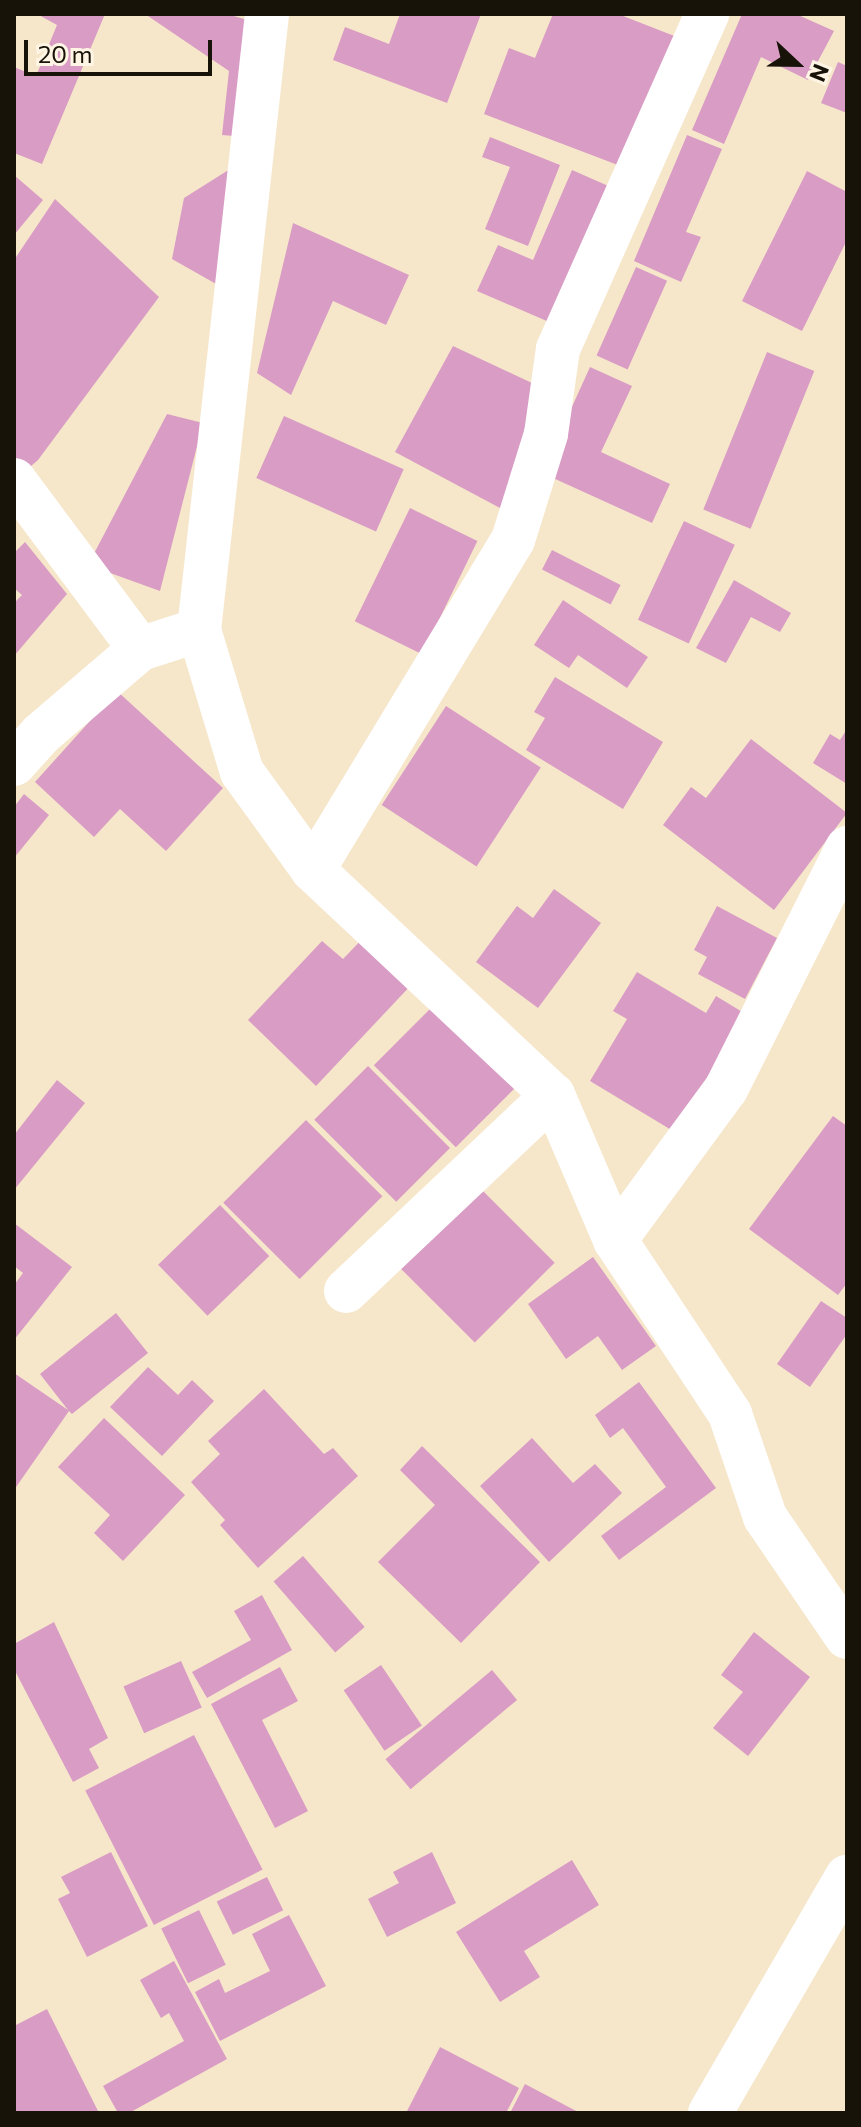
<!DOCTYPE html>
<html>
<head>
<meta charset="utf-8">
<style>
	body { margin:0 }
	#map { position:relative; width:861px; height:2127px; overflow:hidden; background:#f6e7cb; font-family:Commissioner,sans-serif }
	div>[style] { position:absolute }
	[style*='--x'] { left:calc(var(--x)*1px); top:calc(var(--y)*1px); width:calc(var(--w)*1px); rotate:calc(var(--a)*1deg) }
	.building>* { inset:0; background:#d99cc4; transform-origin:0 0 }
	.minor>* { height:44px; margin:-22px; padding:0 22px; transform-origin:22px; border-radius:22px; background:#fff }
	.tertiary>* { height:44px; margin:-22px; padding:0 22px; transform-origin:22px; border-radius:22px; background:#fff }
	span { translate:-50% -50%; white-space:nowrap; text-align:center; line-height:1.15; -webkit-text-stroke:6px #fef5e4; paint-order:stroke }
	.frame { position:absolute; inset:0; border:16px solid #181309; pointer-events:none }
	.north { position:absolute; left:757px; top:24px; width:80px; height:80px; -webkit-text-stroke:6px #fef5e4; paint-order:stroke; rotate:112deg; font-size:22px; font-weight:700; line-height:32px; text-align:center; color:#181309 }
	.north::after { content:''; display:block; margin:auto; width:28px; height:36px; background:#181309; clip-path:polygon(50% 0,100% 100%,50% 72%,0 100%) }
	.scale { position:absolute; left:24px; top:40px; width:188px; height:36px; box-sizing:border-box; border:4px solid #181309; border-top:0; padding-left:10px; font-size:24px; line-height:28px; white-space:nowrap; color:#181309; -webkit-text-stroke:6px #fef5e4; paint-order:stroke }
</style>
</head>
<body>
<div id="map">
	<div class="building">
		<div style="clip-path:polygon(37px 14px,105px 14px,42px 164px,14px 153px,14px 67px,36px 76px,57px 25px)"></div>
		<div style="clip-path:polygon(145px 14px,227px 14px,258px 23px,246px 137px,222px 135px,229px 71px)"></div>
		<div style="clip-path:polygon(400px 14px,481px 14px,447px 103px,333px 60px,345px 27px,389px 44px)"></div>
		<div style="clip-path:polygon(553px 14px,618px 14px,682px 39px,631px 170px,484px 114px,509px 48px,535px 58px)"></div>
		<div style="clip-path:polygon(742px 14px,796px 14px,834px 31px,808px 80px,761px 57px,724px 144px,692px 130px)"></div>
		<div style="clip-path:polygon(838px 62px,847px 66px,847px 113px,821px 103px)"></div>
		<div style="clip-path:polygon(687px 135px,722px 149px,686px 232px,701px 237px,681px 282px,634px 261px)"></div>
		<div style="clip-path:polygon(490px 137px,560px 165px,528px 246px,485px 229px,510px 167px,482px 157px)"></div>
		<div style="clip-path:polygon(238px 164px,225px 289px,172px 259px,184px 198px)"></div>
		<div style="clip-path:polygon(572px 170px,622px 192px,563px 328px,477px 291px,498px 245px,533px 260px)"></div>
		<div style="clip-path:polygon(807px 171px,847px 192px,847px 240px,802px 331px,742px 301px)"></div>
		<div style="clip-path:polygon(14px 175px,43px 200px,14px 235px)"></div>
		<div style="clip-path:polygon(55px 199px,159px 297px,38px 460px,23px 473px,14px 462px,14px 260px)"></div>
		<div style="clip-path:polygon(293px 223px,409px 275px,386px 325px,333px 301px,291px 395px,257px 373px)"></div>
		<div style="left:636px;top:267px;width:34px;height:97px;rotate:24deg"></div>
		<div style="clip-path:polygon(453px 346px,549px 391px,500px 508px,395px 452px)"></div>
		<div style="left:767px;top:352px;width:51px;height:170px;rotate:22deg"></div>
		<div style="clip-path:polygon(590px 367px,632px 386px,601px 452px,670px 484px,652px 523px,542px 473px)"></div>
		<div style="clip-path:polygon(167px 414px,203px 423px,160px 591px,88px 565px)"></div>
		<div style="left:284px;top:416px;width:131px;height:68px;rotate:24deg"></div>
		<div style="left:410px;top:508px;width:75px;height:126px;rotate:26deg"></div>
		<div style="left:684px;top:521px;width:56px;height:109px;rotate:25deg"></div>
		<div style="clip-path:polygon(25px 542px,67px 594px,14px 656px,14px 603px,22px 595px,14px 588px,14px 553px)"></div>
		<div style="left:552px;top:550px;width:77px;height:22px;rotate:27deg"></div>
		<div style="clip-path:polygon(734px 580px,791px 613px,780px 632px,751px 617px,726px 663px,696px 648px)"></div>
		<div style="clip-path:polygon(563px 600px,648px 657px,627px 688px,578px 655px,569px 668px,534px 645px)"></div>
		<div style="clip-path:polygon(555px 677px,663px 742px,623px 809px,526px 750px,545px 718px,534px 712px)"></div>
		<div style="clip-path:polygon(117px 691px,223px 788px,166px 851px,120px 809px,94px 837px,35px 782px)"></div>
		<div style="left:446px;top:706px;width:113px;height:118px;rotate:33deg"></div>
		<div style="clip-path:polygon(847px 729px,847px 784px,813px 763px,830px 734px,840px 740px)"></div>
		<div style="clip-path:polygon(751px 739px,847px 813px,774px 910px,663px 825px,691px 787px,706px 798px)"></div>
		<div style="clip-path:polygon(24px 794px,49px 815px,14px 858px,14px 807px)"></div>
		<div style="clip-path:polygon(554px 889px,601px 923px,538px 1008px,476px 962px,517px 906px,533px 918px)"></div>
		<div style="clip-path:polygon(717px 906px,777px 938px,745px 999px,698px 974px,707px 957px,694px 950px)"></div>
		<div style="clip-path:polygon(366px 935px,414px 982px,316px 1086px,248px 1020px,322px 941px,343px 959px)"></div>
		<div style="clip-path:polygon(637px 972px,706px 1013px,716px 996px,749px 1016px,678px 1134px,590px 1081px,627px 1019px,613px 1011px)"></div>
		<div style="left:441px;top:998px;width:116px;height:95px;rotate:45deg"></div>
		<div style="left:368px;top:1066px;width:116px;height:76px;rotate:45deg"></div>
		<div style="clip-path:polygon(57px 1080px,85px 1103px,14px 1190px,14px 1135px)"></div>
		<div style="clip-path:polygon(833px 1116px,847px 1126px,847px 1283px,838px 1295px,749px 1229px)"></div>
		<div style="left:306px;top:1120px;width:108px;height:117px;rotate:45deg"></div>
		<div style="left:479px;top:1187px;width:107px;height:113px;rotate:45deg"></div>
		<div style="left:220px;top:1205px;width:71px;height:86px;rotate:46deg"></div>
		<div style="clip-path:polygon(14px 1223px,72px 1267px,14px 1340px,14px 1285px,23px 1273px,14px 1266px)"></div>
		<div style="clip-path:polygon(593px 1257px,656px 1346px,622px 1370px,598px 1336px,566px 1359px,528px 1304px)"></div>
		<div style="clip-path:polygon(821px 1301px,847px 1318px,847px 1334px,810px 1387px,777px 1364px)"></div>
		<div style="clip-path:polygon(116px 1313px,148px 1353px,72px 1414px,69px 1411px,14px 1490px,14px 1373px,68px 1410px,40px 1374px)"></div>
		<div style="clip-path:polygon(148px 1367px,178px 1395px,192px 1380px,214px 1401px,162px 1456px,110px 1407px)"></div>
		<div style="clip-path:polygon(639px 1382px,716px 1488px,619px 1560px,601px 1536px,666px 1487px,623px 1428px,610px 1438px,595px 1415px)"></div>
		<div style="clip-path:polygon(264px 1389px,324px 1454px,333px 1448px,358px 1476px,258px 1568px,220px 1525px,225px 1520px,191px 1482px,220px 1454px,208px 1441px)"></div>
		<div style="clip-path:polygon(104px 1418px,185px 1495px,123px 1561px,94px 1533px,110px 1515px,58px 1467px)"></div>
		<div style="clip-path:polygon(532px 1438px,573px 1483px,595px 1464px,622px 1493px,549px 1562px,480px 1486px)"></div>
		<div style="clip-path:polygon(422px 1446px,540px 1562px,461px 1643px,378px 1562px,435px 1505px,400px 1470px)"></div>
		<div style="left:303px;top:1556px;width:94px;height:39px;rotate:49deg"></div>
		<div style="clip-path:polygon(262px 1595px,292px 1650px,207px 1698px,192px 1672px,251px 1640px,234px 1611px)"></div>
		<div style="clip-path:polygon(54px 1622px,108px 1738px,89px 1749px,99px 1768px,73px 1782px,14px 1669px,14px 1644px)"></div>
		<div style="clip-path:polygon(754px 1632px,810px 1677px,748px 1756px,713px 1728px,743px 1692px,721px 1675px)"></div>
		<div style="left:181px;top:1661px;width:51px;height:63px;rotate:66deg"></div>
		<div style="left:381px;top:1665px;width:73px;height:45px;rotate:56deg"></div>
		<div style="clip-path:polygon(280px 1667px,298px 1701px,262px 1720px,308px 1811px,275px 1828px,211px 1704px)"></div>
		<div style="left:492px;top:1670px;width:39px;height:139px;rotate:50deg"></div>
		<div style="left:194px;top:1735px;width:151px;height:122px;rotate:63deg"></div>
		<div style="clip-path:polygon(111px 1852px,148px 1926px,87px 1957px,58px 1899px,70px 1893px,61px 1877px)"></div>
		<div style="clip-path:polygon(432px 1852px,456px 1903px,387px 1937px,368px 1899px,399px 1883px,393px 1872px)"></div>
		<div style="clip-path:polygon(572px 1860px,599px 1905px,524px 1951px,540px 1977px,500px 2002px,456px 1932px)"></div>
		<div style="left:267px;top:1877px;width:37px;height:56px;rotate:64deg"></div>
		<div style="left:199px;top:1910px;width:61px;height:42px;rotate:64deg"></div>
		<div style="clip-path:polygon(289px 1915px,326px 1986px,220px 2041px,195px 1992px,219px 1979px,225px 1993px,270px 1971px,252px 1934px)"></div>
		<div style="clip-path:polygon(174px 1961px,227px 2059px,129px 2113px,118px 2113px,103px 2086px,184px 2041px,169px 2013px,161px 2018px,140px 1980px)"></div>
		<div style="clip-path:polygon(47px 2009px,99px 2113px,14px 2113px,14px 2026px)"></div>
		<div style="clip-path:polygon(440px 2047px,519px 2088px,506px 2113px,406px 2113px)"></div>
		<div style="clip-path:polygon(525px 2084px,580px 2113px,510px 2113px)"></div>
	</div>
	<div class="minor">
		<div style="--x:267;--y:14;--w:620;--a:96.3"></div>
		<div style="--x:199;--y:630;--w:148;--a:73.2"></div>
		<div style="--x:242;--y:772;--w:121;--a:54.1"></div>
		<div style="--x:313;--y:870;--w:329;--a:43.2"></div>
		<div style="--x:553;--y:1095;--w:158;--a:66.8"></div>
		<div style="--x:615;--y:1240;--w:209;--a:56.5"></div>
		<div style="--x:730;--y:1414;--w:109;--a:71.2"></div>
		<div style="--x:765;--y:1517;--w:145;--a:55.7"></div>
		<div style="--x:14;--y:480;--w:211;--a:53.3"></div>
		<div style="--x:14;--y:764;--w:40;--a:-48"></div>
		<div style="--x:41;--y:734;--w:130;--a:-40.6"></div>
		<div style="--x:140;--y:649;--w:62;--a:-17.9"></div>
		<div style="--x:313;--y:870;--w:386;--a:-58.8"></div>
		<div style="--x:513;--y:540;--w:111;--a:-72.7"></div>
		<div style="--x:546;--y:434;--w:86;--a:-82"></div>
		<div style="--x:558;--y:349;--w:367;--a:-66"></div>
		<div style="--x:615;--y:1240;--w:187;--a:-53.7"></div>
		<div style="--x:726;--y:1089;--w:270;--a:-63.3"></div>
		<div style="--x:346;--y:1291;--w:285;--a:-43.4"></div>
	</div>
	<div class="tertiary">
		<div style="--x:710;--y:2113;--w:273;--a:-59.9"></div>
	</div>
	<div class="frame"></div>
	<div class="north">N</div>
	<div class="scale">20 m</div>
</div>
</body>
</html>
